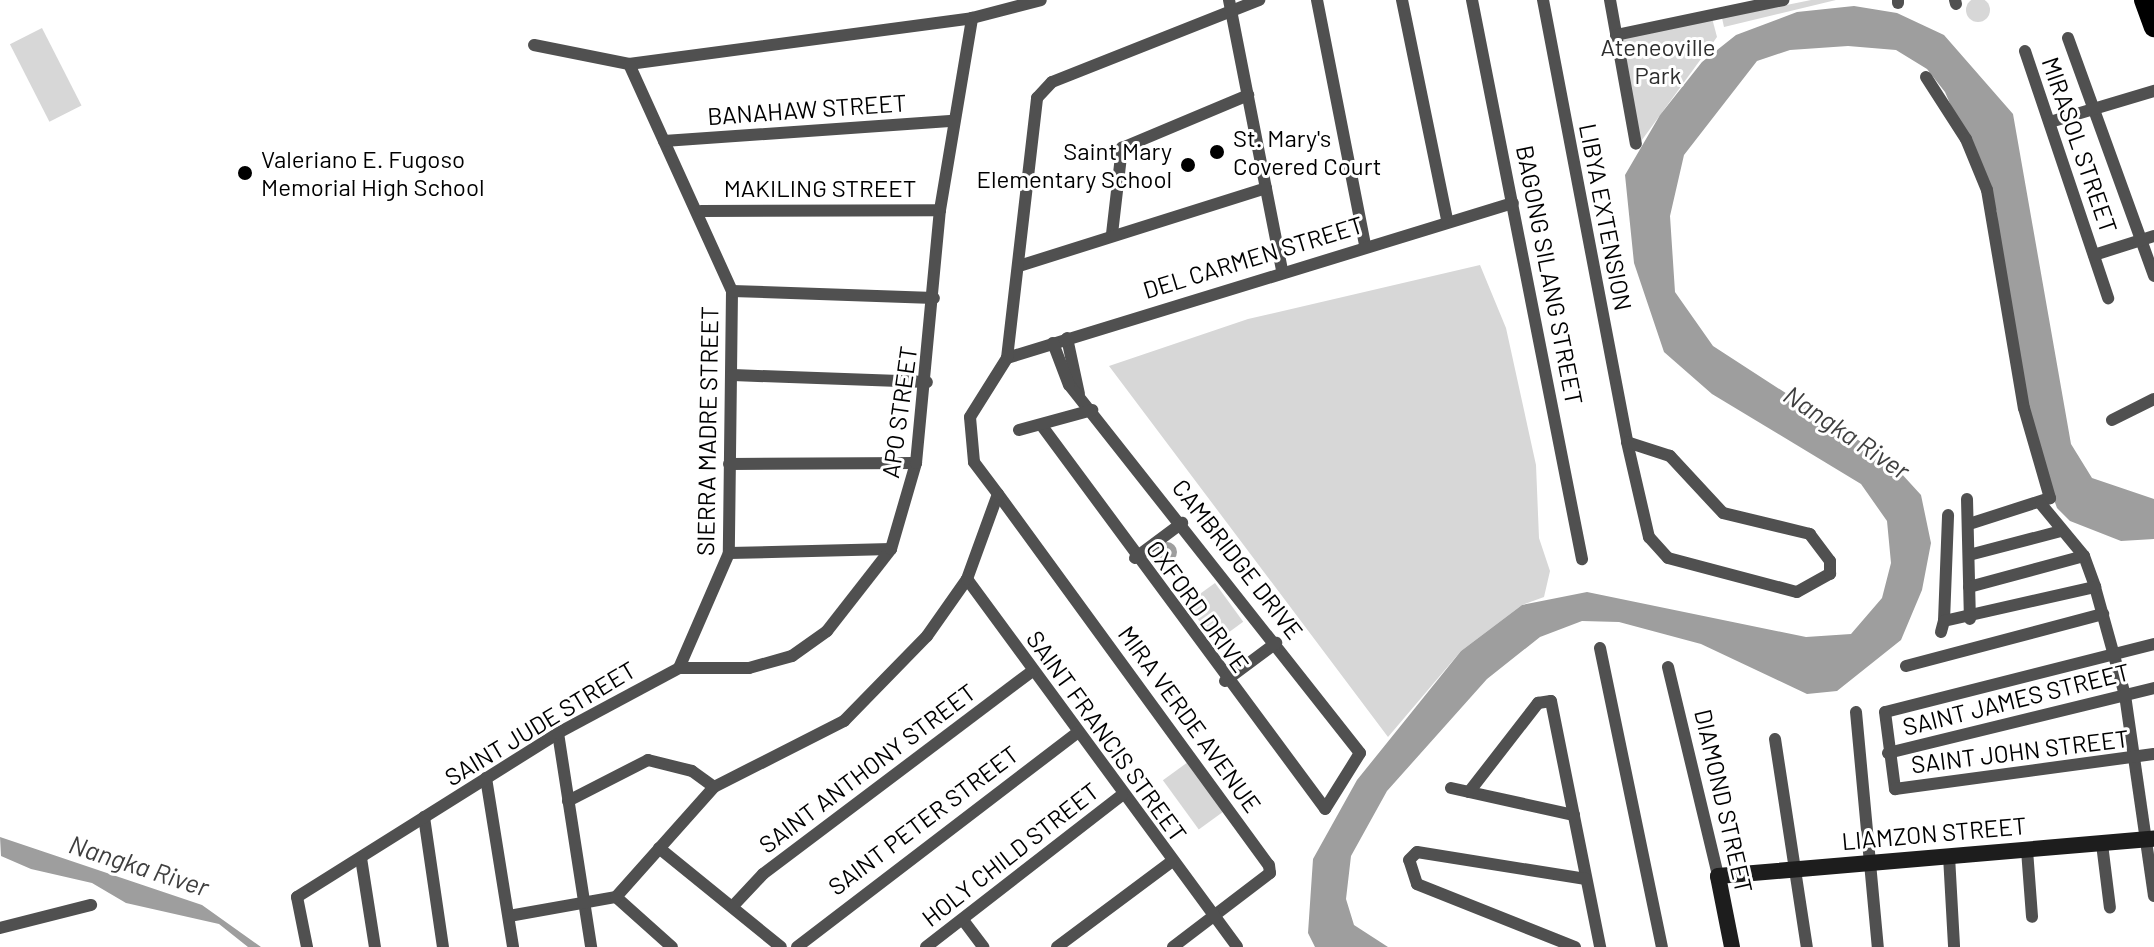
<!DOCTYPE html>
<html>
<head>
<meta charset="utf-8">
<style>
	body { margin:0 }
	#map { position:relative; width:2154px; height:947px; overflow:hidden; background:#fff; font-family:Barlow,sans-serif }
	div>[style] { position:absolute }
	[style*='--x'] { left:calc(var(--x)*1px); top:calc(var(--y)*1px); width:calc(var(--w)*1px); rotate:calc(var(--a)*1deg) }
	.green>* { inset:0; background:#d7d7d7; transform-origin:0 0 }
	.round { border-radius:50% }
	.water>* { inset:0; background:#9e9e9e }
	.street>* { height:12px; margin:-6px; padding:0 6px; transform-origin:6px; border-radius:6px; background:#505050 }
	.secondary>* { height:16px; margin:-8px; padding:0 8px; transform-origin:8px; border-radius:8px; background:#1d1d1d }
	.primary>* { height:20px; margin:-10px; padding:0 10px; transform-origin:10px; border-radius:10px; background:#000 }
	.dots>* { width:22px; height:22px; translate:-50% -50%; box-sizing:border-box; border:4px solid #fff; border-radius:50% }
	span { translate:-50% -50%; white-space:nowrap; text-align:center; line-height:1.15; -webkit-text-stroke:6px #fff; paint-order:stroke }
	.park-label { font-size:24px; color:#2e2e2e }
	.street-label { font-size:24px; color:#000 }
	.poi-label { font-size:24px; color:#000 }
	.left { translate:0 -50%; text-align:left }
	.right { translate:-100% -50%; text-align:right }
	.water-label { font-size:26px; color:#3f3f3f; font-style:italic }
</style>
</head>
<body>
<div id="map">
	<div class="green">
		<div class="round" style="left:1966px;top:-2px;width:24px;height:24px"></div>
		<div style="clip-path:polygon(1811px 0,1836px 0,1724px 27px,1722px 18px)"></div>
		<div style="clip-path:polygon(1712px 18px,1717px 37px,1639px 144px,1623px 38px)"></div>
		<div style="left:42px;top:28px;width:87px;height:36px;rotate:63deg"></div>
		<div style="clip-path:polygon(1480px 265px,1506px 328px,1536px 465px,1539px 538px,1550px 571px,1544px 597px,1522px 605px,1461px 651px,1388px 737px,1109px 366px,1248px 319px)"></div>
		<div style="left:1215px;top:583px;width:48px;height:35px;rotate:54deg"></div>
		<div style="left:1188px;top:762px;width:61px;height:31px;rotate:54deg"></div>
	</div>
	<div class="water">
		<div style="clip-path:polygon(1854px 6px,1897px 13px,1944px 35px,2013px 114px,2071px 444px,2092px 478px,2154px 499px,2154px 539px,2121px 541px,2070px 521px,2057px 508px,2037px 453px,2000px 280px,1997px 212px,1945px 92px,1927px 69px,1896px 50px,1848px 46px,1790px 50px,1757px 61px,1684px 155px,1670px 216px,1675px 292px,1713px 346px,1889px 460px,1921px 495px,1931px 543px,1922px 590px,1901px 640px,1837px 691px,1807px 694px,1701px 644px,1619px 622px,1582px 621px,1540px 637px,1487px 679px,1387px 791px,1351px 856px,1346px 899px,1354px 925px,1388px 947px,1315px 947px,1308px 933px,1313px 859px,1357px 780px,1461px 651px,1522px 605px,1587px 592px,1806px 637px,1851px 634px,1882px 598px,1891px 563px,1887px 521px,1861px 484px,1712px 394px,1664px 352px,1634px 263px,1625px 175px,1660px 115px,1702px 62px,1736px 35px,1797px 12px)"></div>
		<div class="round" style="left:1157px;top:542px;width:20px;height:20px"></div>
		<div style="clip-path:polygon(0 837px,202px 905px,261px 947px,248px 947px,219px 924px,126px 903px,92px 883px,31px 869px,1px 856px)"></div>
	</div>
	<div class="street">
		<div style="--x:1229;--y:0;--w:274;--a:78.9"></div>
		<div style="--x:1317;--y:0;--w:250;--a:78.9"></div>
		<div style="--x:1402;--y:0;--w:224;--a:78.4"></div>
		<div style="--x:1472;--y:0;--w:570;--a:78.87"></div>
		<div style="--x:1543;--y:0;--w:450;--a:79.2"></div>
		<div style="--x:1627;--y:442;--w:98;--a:77"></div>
		<div style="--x:1649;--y:537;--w:28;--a:48"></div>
		<div style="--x:1668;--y:558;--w:133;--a:14.8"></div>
		<div style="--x:1797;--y:592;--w:38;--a:-29"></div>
		<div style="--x:1830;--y:574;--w:13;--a:-90"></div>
		<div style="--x:1830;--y:561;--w:34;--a:-127"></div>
		<div style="--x:1810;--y:534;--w:89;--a:-166.4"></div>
		<div style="--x:1723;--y:513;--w:78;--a:-132.9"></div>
		<div style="--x:1670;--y:456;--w:45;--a:-162"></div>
		<div style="--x:1610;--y:0;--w:146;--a:79.8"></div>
		<div style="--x:1898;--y:0;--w:3;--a:90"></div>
		<div style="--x:1955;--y:0;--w:4;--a:76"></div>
		<div style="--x:1616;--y:35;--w:171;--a:-11.8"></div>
		<div style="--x:2068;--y:38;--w:253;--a:70.1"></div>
		<div style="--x:534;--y:45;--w:97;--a:11.3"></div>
		<div style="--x:629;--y:64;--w:346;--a:-7.6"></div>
		<div style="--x:972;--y:18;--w:71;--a:-14.6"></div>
		<div style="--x:2025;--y:51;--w:261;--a:71.4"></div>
		<div style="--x:629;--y:64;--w:249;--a:65.6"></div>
		<div style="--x:732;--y:291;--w:262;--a:90.7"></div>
		<div style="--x:729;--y:553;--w:125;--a:113.5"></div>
		<div style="--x:1926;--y:77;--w:74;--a:57.2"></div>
		<div style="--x:1966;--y:139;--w:55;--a:67.6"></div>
		<div style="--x:1987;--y:190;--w:221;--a:80.4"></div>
		<div style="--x:2024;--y:408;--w:94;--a:73.9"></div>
		<div style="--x:2050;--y:498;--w:85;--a:162.2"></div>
		<div style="--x:2050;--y:122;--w:109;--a:-16.6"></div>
		<div style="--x:664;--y:141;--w:290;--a:-4"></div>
		<div style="--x:701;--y:211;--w:239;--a:-0.2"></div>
		<div style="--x:1112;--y:234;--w:87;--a:-83.4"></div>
		<div style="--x:1122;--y:148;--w:137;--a:-22.8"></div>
		<div style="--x:2094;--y:255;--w:63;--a:-17.6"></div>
		<div style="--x:1019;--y:266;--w:259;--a:-17.5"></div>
		<div style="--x:732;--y:291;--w:202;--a:2"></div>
		<div style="--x:1067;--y:338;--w:57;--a:77.9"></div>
		<div style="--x:1007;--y:358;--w:529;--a:-17.03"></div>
		<div style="--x:733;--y:375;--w:194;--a:2.1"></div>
		<div style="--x:2112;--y:420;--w:47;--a:-26.6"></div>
		<div style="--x:1042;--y:426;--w:476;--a:53.5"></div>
		<div style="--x:1325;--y:809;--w:66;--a:-58"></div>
		<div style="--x:1360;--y:753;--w:469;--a:-128.3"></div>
		<div style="--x:1069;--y:385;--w:45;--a:-110.9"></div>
		<div style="--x:1019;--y:430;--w:76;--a:-15.3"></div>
		<div style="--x:729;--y:464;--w:187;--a:-0.3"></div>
		<div style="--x:998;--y:494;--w:459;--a:53.9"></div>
		<div style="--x:1269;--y:865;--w:8;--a:83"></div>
		<div style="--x:1270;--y:873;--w:122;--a:142.7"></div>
		<div style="--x:1967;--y:499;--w:120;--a:88.6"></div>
		<div style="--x:2041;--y:504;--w:67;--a:50.4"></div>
		<div style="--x:2084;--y:556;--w:33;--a:70"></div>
		<div style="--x:2095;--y:587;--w:112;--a:74.5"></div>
		<div style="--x:2125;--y:695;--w:203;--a:81.8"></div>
		<div style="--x:729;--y:553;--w:162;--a:-1.4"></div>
		<div style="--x:1969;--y:555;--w:95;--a:-14.6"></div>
		<div style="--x:1135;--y:558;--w:59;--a:-36.7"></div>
		<div style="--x:967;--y:579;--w:456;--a:53.7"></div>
		<div style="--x:1969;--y:587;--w:119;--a:-15.1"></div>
		<div style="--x:1944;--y:621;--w:106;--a:-87.8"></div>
		<div style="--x:1941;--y:632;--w:11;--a:-75"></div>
		<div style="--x:1944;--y:621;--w:155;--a:-12.7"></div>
		<div style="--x:2154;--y:644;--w:277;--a:165.8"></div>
		<div style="--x:1885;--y:712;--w:78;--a:82.6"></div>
		<div style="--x:1895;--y:789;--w:261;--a:-7.7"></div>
		<div style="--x:1600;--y:648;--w:305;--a:78.3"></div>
		<div style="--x:1906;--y:666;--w:204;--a:-14.8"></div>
		<div style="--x:1668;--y:667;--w:215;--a:76.5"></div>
		<div style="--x:1225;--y:681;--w:64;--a:-36.7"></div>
		<div style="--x:1856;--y:712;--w:236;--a:84.7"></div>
		<div style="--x:558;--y:733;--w:217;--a:81.2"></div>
		<div style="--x:1775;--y:739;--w:210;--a:81.3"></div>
		<div style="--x:1888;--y:753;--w:274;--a:-13.7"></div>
		<div style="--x:486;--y:778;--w:171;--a:80.9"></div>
		<div style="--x:1451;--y:788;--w:126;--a:12.4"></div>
		<div style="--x:1469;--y:792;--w:113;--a:-52.2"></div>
		<div style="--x:1538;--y:703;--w:13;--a:-9"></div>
		<div style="--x:1551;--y:701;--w:251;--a:78.7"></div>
		<div style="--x:568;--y:801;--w:90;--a:-27.1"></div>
		<div style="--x:648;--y:760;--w:45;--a:14"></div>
		<div style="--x:692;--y:771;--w:27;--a:36"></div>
		<div style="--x:424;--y:817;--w:131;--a:81.7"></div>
		<div style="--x:2102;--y:844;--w:64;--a:82.9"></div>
		<div style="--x:659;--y:848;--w:157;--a:39.1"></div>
		<div style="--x:2027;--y:850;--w:67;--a:85.7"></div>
		<div style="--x:1949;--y:856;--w:90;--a:86.8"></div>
		<div style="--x:361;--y:858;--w:90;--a:81.1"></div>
		<div style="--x:616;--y:897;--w:75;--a:41.8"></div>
		<div style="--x:733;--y:906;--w:44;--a:-46.8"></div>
		<div style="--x:763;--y:874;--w:337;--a:-37"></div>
		<div style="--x:509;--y:916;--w:109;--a:-10.1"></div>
		<div style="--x:616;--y:897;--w:147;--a:-48.3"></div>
		<div style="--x:714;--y:787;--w:146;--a:-26.9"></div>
		<div style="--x:844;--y:721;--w:119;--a:-45.7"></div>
		<div style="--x:927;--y:636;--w:70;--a:-54.9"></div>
		<div style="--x:967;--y:579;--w:90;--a:-70"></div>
		<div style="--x:998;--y:494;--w:40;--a:-127"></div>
		<div style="--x:974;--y:462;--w:45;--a:-95.1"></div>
		<div style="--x:970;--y:417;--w:70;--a:-57.9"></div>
		<div style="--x:1007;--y:358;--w:262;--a:-83.4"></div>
		<div style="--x:1037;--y:98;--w:22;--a:-47"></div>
		<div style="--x:1052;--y:82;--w:223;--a:-21.6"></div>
		<div style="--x:963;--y:920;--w:34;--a:53"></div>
		<div style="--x:0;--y:928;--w:94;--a:-14.2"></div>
		<div style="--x:307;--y:947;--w:51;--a:-101.3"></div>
		<div style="--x:297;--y:897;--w:308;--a:-32.1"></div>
		<div style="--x:558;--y:733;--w:137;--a:-28.2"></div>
		<div style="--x:679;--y:668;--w:70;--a:0"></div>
		<div style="--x:749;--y:668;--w:45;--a:-15.6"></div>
		<div style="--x:792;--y:656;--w:43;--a:-35.5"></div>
		<div style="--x:827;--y:631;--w:104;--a:-52"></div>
		<div style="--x:891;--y:549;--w:90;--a:-73.8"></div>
		<div style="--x:916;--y:463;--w:254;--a:-84.6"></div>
		<div style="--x:940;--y:210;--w:195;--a:-80.5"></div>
		<div style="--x:797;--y:947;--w:354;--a:-37.4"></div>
		<div style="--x:926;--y:947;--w:248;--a:-37.8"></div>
		<div style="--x:1057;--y:947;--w:142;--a:-36.7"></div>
		<div style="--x:1575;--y:947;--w:170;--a:-158.3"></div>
		<div style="--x:1417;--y:884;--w:25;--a:-108"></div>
		<div style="--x:1409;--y:860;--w:11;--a:-45"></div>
		<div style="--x:1417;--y:852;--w:171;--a:9.1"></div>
	</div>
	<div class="secondary">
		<div style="--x:1732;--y:947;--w:72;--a:-101.2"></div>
		<div style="--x:1718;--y:876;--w:438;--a:-4.9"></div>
	</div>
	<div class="primary">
		<div style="--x:2144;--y:0;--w:29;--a:70"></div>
	</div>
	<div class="dots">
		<div style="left:1217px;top:152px;background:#000"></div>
		<div style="left:1188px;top:165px;background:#000"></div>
		<div style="left:245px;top:173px;background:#000"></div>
	</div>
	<div class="park-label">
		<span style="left:1658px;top:61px">Ateneoville<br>Park</span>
	</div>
	<div class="street-label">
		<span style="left:807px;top:109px;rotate:-4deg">BANAHAW STREET</span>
		<span style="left:2080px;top:145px;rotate:71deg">MIRASOL STREET</span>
		<span style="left:820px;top:188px">MAKILING STREET</span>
		<span style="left:1606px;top:217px;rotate:79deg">LIBYA EXTENSION</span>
		<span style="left:1253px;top:257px;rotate:-17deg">DEL CARMEN STREET</span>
		<span style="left:1550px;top:275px;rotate:79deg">BAGONG SILANG STREET</span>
		<span style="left:899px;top:412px;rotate:-82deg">APO STREET</span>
		<span style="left:707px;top:431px;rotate:-89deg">SIERRA MADRE STREET</span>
		<span style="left:1238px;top:559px;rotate:52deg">CAMBRIDGE DRIVE</span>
		<span style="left:1198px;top:606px;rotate:54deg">OXFORD DRIVE</span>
		<span style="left:2016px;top:699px;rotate:-14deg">SAINT JAMES STREET</span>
		<span style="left:1190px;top:719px;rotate:54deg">MIRA VERDE AVENUE</span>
		<span style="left:540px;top:723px;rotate:-31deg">SAINT JUDE STREET</span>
		<span style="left:1107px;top:736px;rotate:54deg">SAINT FRANCIS STREET</span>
		<span style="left:2020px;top:751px;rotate:-7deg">SAINT JOHN STREET</span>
		<span style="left:867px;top:768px;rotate:-37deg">SAINT ANTHONY STREET</span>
		<span style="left:1724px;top:801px;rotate:77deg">DIAMOND STREET</span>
		<span style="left:923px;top:820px;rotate:-37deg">SAINT PETER STREET</span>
		<span style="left:1934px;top:833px;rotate:-5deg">LIAMZON STREET</span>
		<span style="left:1010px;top:854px;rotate:-38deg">HOLY CHILD STREET</span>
	</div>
	<div class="poi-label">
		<span class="left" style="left:1233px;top:152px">St. Mary's<br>Covered Court</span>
		<span class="right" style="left:1172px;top:165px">Saint Mary<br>Elementary School</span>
		<span class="left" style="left:261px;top:173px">Valeriano E. Fugoso<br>Memorial High School</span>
	</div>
	<div class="water-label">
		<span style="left:1847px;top:432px;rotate:34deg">Nangka River</span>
		<span style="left:139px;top:865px;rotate:18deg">Nangka River</span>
	</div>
</div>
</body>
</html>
